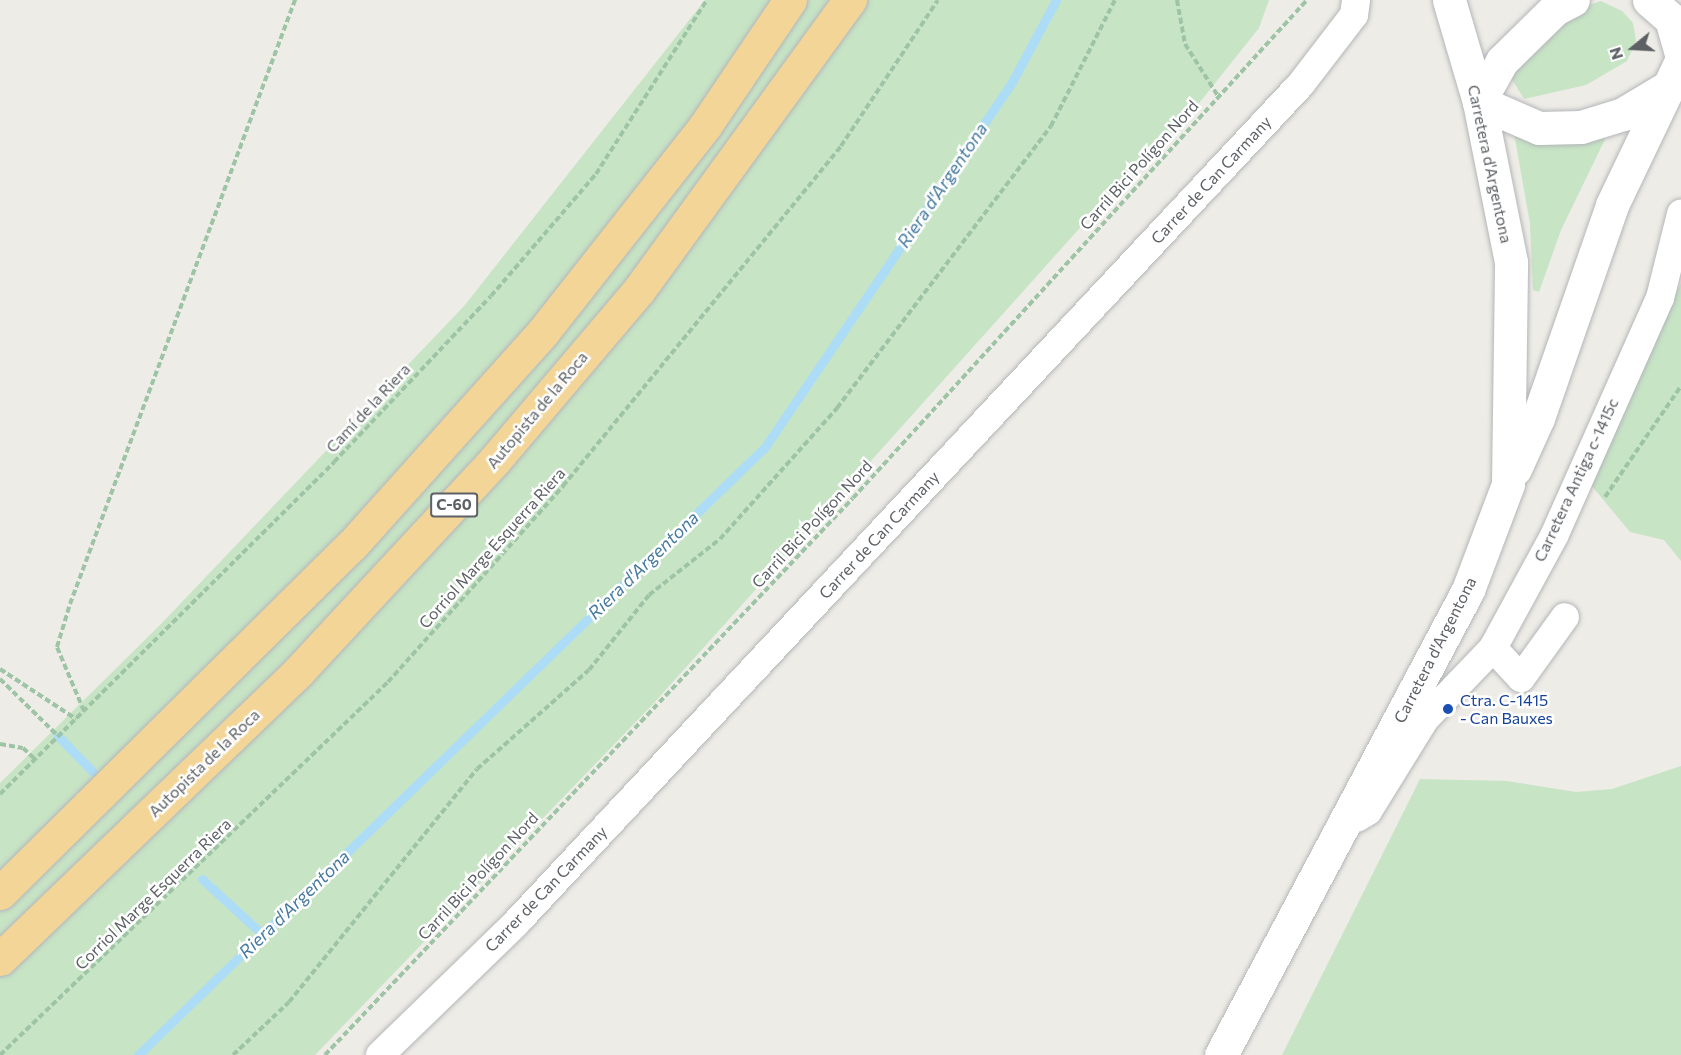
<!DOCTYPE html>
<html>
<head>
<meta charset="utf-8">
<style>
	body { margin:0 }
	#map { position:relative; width:1681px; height:1055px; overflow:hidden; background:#eeece6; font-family:Commissioner,sans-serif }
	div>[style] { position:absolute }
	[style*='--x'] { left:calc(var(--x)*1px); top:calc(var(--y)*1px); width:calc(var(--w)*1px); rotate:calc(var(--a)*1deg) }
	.green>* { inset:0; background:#c7e4c5 }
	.stream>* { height:9px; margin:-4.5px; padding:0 4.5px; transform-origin:4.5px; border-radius:4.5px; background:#addcf7 }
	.path>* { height:4px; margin-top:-2px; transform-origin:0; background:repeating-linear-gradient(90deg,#9ec4a6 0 6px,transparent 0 9px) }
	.roads { filter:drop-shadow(0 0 2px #b3b6b9) drop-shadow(0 0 2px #b3b6b9) }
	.minor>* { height:28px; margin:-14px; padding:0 14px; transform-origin:14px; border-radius:14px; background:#fff }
	.tertiary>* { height:33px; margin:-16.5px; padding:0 16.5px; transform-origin:16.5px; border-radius:16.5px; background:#fff }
	.motorway>* { height:33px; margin:-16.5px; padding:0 16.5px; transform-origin:16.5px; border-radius:16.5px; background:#f4d598 }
	.dots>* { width:16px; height:16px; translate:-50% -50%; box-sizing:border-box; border:3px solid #fff; border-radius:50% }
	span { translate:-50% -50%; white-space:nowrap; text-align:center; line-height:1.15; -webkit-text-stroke:5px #fff; paint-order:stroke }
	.shield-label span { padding:2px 4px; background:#fff; border:2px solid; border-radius:4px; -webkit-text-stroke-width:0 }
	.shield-label { font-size:15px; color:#5d6165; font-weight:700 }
	.street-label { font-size:16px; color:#5d6165 }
	.transit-label { font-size:16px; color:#164399 }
	.left { translate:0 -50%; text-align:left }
	.water-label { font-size:18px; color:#477aa0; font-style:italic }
	.north { position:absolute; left:1603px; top:18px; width:60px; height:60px; -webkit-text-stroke:4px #fff; paint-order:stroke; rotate:252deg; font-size:16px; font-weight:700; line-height:24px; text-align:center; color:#5d6165 }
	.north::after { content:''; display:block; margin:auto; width:21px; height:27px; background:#5d6165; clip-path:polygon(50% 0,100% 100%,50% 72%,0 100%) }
</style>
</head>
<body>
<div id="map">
	<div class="green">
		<div style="clip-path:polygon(705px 0,1269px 0,1259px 28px,1184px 122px,1130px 172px,653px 704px,315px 1055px,0 1055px,0 783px,161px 624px,465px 305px)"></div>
		<div style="clip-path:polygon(1601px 1px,1622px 11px,1633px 23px,1636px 41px,1627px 61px,1586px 85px,1524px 99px,1508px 73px,1578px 9px)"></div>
		<div style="clip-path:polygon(1513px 127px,1609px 131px,1561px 230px,1539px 292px,1533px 290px,1530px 224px)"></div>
		<div style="clip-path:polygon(1681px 283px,1681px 561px,1664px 540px,1630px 532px,1591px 485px)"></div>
		<div style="clip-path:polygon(1681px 766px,1681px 1055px,1282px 1055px,1420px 779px,1507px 781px,1576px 792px,1612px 789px)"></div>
	</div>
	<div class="stream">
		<div style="--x:58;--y:736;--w:49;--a:45.8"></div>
		<div style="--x:202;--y:879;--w:84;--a:42.6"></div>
		<div style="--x:138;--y:1055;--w:873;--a:-44.12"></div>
		<div style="--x:765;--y:447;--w:441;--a:-55.9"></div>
		<div style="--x:1012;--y:82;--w:93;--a:-61.8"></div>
	</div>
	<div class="path">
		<div style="--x:1177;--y:0;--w:45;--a:79.7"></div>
		<div style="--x:1185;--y:44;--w:62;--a:57.6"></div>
		<div style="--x:1605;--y:497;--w:135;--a:-55.6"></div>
		<div style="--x:0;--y:669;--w:91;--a:33.3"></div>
		<div style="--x:0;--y:679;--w:81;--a:44.5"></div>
		<div style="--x:84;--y:711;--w:69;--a:-112.9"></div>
		<div style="--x:57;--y:647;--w:45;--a:-73.2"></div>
		<div style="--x:70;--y:604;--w:645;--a:-69.57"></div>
		<div style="--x:0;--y:744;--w:23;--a:10"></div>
		<div style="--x:23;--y:748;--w:16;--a:43"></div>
		<div style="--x:0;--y:794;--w:471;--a:-44.8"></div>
		<div style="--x:334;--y:462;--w:228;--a:-46.6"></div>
		<div style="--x:491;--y:296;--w:161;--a:-49.3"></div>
		<div style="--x:596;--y:174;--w:206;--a:-57.5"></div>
		<div style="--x:0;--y:1055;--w:538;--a:-43.87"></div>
		<div style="--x:388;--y:682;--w:263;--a:-48.2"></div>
		<div style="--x:563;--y:486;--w:439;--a:-50.7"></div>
		<div style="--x:841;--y:146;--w:175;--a:-56.4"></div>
		<div style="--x:233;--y:1055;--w:77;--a:-43.4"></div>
		<div style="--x:289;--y:1002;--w:299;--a:-51.1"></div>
		<div style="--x:477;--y:769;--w:149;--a:-41.5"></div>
		<div style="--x:589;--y:670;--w:96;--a:-51.3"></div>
		<div style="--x:649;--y:595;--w:90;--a:-38.3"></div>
		<div style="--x:720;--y:539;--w:176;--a:-48.2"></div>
		<div style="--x:837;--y:408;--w:354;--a:-52.8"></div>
		<div style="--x:1051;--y:126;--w:141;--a:-63.1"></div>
		<div style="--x:325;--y:1055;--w:767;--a:-46.53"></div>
		<div style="--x:853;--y:498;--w:674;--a:-47.65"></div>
	</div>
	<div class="roads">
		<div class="minor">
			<div style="--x:1493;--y:648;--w:41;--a:47"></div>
			<div style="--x:1521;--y:678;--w:75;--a:-54.2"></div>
			<div style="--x:1357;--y:818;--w:13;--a:-32"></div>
			<div style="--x:1368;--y:811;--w:108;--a:-58.2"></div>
			<div style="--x:1425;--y:719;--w:98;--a:-46.2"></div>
			<div style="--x:1493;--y:648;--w:128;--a:-61.4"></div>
			<div style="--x:1554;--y:536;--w:261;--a:-66"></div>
			<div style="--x:1660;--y:298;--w:87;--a:-76"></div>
			<div style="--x:380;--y:1055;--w:188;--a:-44.1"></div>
			<div style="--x:515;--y:924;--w:1150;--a:-46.9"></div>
			<div style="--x:1301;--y:84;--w:87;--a:-52.5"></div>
			<div style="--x:1354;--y:15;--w:15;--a:-82"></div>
		</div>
		<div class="tertiary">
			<div style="--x:1649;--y:0;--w:29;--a:41"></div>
			<div style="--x:1671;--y:19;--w:37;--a:74"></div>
			<div style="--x:1479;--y:102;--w:65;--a:23.4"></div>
			<div style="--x:1539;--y:128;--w:42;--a:-1.4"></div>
			<div style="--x:1581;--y:127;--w:44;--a:-17.2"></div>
			<div style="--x:1623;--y:114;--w:58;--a:-31"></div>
			<div style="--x:1479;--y:102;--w:47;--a:-60.7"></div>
			<div style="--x:1502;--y:61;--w:74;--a:-44.5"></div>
			<div style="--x:1555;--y:9;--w:20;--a:-27"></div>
			<div style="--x:1515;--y:469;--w:56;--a:-65.7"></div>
			<div style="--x:1538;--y:418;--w:225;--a:-70.8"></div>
			<div style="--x:1612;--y:205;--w:160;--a:-64.4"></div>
			<div style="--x:1221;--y:1055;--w:527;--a:-62.02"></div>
			<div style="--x:1468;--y:590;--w:113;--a:-69.3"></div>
			<div style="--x:1508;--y:484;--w:222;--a:-89.2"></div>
			<div style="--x:1511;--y:262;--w:163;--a:-101.3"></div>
			<div style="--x:1479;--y:102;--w:106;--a:-106.4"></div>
		</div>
		<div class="motorway">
			<div style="--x:0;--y:893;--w:495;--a:-44.7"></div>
			<div style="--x:352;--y:545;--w:286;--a:-48.1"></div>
			<div style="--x:543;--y:332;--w:262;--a:-51.8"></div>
			<div style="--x:705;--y:126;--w:152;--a:-56"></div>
			<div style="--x:0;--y:959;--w:414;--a:-43.9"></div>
			<div style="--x:298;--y:672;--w:288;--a:-47.1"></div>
			<div style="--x:494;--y:461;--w:224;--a:-49.7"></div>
			<div style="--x:639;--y:290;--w:359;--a:-54"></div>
		</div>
	</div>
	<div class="dots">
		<div style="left:1448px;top:709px;background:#1a4fb4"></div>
	</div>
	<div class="shield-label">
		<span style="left:454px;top:505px">C-60</span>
	</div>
	<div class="street-label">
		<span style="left:1490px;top:164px;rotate:78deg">Carretera d'Argentona</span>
		<span style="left:1139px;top:165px;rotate:-48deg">Carril Bici Polígon Nord</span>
		<span style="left:1211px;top:180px;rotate:-47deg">Carrer de Can Carmany</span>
		<span style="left:368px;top:408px;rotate:-47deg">Camí de la Riera</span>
		<span style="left:537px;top:410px;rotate:-50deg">Autopista de la Roca</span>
		<span style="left:1576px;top:480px;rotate:-65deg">Carretera Antiga c-1415c</span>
		<span style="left:812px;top:524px;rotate:-47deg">Carril Bici Polígon Nord</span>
		<span style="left:879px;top:535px;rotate:-47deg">Carrer de Can Carmany</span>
		<span style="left:492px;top:548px;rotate:-48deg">Corriol Marge Esquerra Riera</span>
		<span style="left:1435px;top:650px;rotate:-63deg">Carretera d'Argentona</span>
		<span style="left:204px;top:763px;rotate:-44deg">Autopista de la Roca</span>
		<span style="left:478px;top:876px;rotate:-47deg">Carril Bici Polígon Nord</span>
		<span style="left:546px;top:889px;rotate:-46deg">Carrer de Can Carmany</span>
		<span style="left:153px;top:894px;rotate:-44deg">Corriol Marge Esquerra Riera</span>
	</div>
	<div class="transit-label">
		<span class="left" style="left:1460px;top:709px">Ctra. C-1415<br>- Can Bauxes</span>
	</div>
	<div class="water-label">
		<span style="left:942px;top:185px;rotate:-56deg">Riera d'Argentona</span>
		<span style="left:643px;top:565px;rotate:-44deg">Riera d'Argentona</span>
		<span style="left:294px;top:904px;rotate:-44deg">Riera d'Argentona</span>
	</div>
	<div class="north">N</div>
</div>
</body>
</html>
